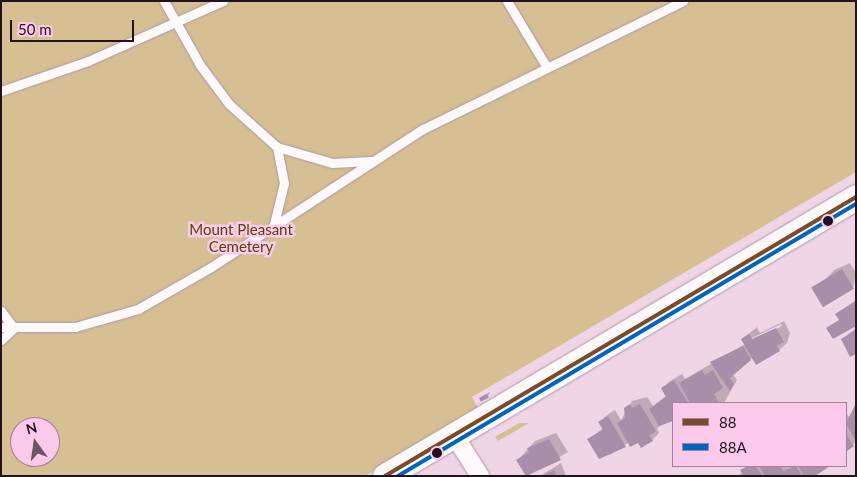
<!DOCTYPE html>
<html>
<head>
<meta charset="utf-8">
<style>
	body { margin:0 }
	#map { position:relative; width:857px; height:477px; overflow:hidden; background:#f0d5e7; font-family:Lato,sans-serif }
	div>[style] { position:absolute }
	[style*='--x'] { left:calc(var(--x)*1px); top:calc(var(--y)*1px); width:calc(var(--w)*1px); rotate:calc(var(--a)*1deg) }
	.green>* { inset:0; background:#d6bf93 }
	.shadow>* { inset:0; background:#0003 }
	.building>* { inset:0; background:#a88ea8; transform-origin:0 0 }
	.roads { filter:drop-shadow(0 0 1px #ad99a7) drop-shadow(0 0 1px #ad99a7) }
	.lane>* { height:9px; margin:-4.5px; padding:0 4.5px; transform-origin:4.5px; border-radius:4.5px; background:#fdf9fb }
	.street>* { height:18px; margin:-9px; padding:0 9px; transform-origin:9px; border-radius:9px; background:#fdf9fb }
	.secondary>* { height:25px; margin:-12.5px; padding:0 12.5px; transform-origin:12.5px; border-radius:12.5px; background:#fdf9fb }
	.bus-1>* { height:4px; margin:-2px; padding:0 2px; transform-origin:2px; border-radius:2px; background:#7a4b2a }
	.bus-2>* { height:4px; margin:-2px; padding:0 2px; transform-origin:2px; border-radius:2px; background:#0065bd }
	.dots>* { width:14px; height:14px; translate:-50% -50%; box-sizing:border-box; border:2px solid #fbcaeb; border-radius:50% }
	span { translate:-50% -50%; white-space:nowrap; text-align:center; line-height:1.15; -webkit-text-stroke:5px #fbcaeb; paint-order:stroke }
	.park-label { font-size:15px; color:#514607 }
	.frame { position:absolute; inset:0; border:2px solid #23121e; pointer-events:none }
	.legend { position:absolute; left:672px; top:402px; width:175px; height:65px; box-sizing:border-box; background:#fbcaeb; border:1px solid #a58099; margin:0; padding:6px 9px; list-style:none; font-size:15px; color:#23121e }
	.legend li { display:flex; align-items:center; gap:10px; height:25px }
	.legend b { width:25px; border:1px solid #a58099 }
	.north { position:absolute; left:10px; top:417px; width:50px; height:50px; box-sizing:border-box; background:#fbcaeb; border:1px solid #a58099; border-radius:50%; rotate:346deg; font-size:14px; font-weight:700; line-height:20px; text-align:center; color:#23121e }
	.north::after { content:''; display:block; margin:auto; width:18px; height:22px; background:#6b5664; clip-path:polygon(50% 0,100% 100%,50% 72%,0 100%) }
	.scale { position:absolute; left:10px; top:20px; width:124px; height:22px; box-sizing:border-box; border:2px solid #23121e; border-top:0; padding-left:6px; font-size:15px; line-height:18px; white-space:nowrap; color:#23121e; -webkit-text-stroke:4px #fbcaeb; paint-order:stroke }
</style>
</head>
<body>
<div id="map">
	<div class="green">
		<div style="clip-path:polygon(evenodd,1px 1px,856px 1px,856px 172px,472px 397px,478px 408px,365px 476px,1px 476px,1px 1px,20px 427px,50px 427px,50px 457px,20px 457px,20px 427px)"></div>
		<div style="clip-path:polygon(519px 423px,529px 423px,498px 441px,495px 437px)"></div>
	</div>
	<div class="shadow">
		<div style="clip-path:polygon(850px 263px,856px 273px,853px 288px,815px 291px,834px 270px)"></div>
		<div style="clip-path:polygon(856px 300px,856px 324px,840px 320px,836px 314px)"></div>
		<div style="clip-path:polygon(evenodd,784px 321px,790px 333px,787px 343px,779px 350px,753px 357px,733px 374px,737px 380px,724px 403px,673px 403px,673px 418px,657px 428px,659px 433px,652px 440px,629px 442px,610px 455px,589px 439px,603px 428px,599px 422px,607px 415px,615px 410px,621px 420px,632px 401px,647px 397px,653px 406px,667px 395px,663px 388px,670px 381px,682px 374px,685px 379px,745px 344px,742px 339px,757px 327px,760px 333px,784px 321px,781px 324px,782px 326px,752px 341px,752px 338px,781px 324px)"></div>
		<div style="clip-path:polygon(856px 328px,856px 352px,842px 339px)"></div>
		<div style="clip-path:polygon(490px 392px,488px 397px,481px 398px,484px 395px)"></div>
		<div style="clip-path:polygon(856px 404px,856px 442px,846px 450px,846px 412px,849px 417px)"></div>
		<div style="clip-path:polygon(556px 433px,568px 452px,527px 476px,518px 460px,535px 441px)"></div>
		<div style="clip-path:polygon(561px 463px,566px 476px,540px 476px)"></div>
		<div style="clip-path:polygon(746px 466px,827px 466px,803px 476px,739px 476px)"></div>
	</div>
	<div class="building">
		<div style="left:842px;top:269px;width:23px;height:36px;rotate:59deg"></div>
		<div style="clip-path:polygon(856px 301px,856px 326px,833px 339px,826px 328px,839px 320px,835px 314px)"></div>
		<div style="clip-path:polygon(776px 328px,784px 342px,777px 346px,780px 351px,756px 365px,741px 339px,749px 334px,752px 339px)"></div>
		<div style="clip-path:polygon(856px 330px,856px 354px,850px 357px,841px 339px)"></div>
		<div style="clip-path:polygon(743px 346px,751px 360px,730px 378px,734px 384px,730px 391px,710px 362px)"></div>
		<div style="clip-path:polygon(702px 370px,705px 375px,713px 370px,723px 388px,714px 394px,719px 403px,690px 403px,679px 383px)"></div>
		<div style="clip-path:polygon(674px 380px,688px 403px,673px 403px,673px 421px,659px 426px,649px 409px,666px 397px,661px 388px)"></div>
		<div style="left:487px;top:394px;width:4px;height:9px;rotate:63deg"></div>
		<div style="clip-path:polygon(856px 403px,856px 441px,846px 424px)"></div>
		<div style="clip-path:polygon(630px 404px,632px 408px,640px 404px,656px 431px,649px 435px,653px 441px,641px 448px,638px 443px,630px 447px,617px 423px,625px 418px,624px 408px)"></div>
		<div style="clip-path:polygon(608px 416px,626px 447px,599px 459px,587px 439px,603px 430px,598px 422px)"></div>
		<div style="clip-path:polygon(846px 434px,854px 446px,847px 451px,846px 451px)"></div>
		<div style="clip-path:polygon(549px 439px,561px 460px,526px 476px,516px 460px,529px 452px,527px 448px)"></div>
		<div style="clip-path:polygon(748px 466px,755px 466px,763px 476px,744px 476px,740px 470px)"></div>
		<div style="clip-path:polygon(759px 466px,780px 466px,783px 471px,796px 466px,802px 476px,765px 476px)"></div>
		<div style="clip-path:polygon(798px 466px,830px 466px,815px 476px,804px 476px)"></div>
		<div style="clip-path:polygon(554px 470px,557px 476px,543px 476px)"></div>
	</div>
	<div class="roads">
		<div class="lane">
			<div style="--x:164;--y:1;--w:73;--a:60.6"></div>
			<div style="--x:200;--y:65;--w:49;--a:53.4"></div>
			<div style="--x:229;--y:104;--w:64;--a:41.9"></div>
			<div style="--x:277;--y:147;--w:37;--a:79"></div>
			<div style="--x:284;--y:183;--w:46;--a:103.7"></div>
			<div style="--x:507;--y:1;--w:76;--a:59"></div>
			<div style="--x:1;--y:91;--w:92;--a:-19"></div>
			<div style="--x:88;--y:61;--w:148;--a:-24"></div>
			<div style="--x:277;--y:147;--w:57;--a:16.2"></div>
			<div style="--x:332;--y:163;--w:39;--a:-3"></div>
			<div style="--x:1;--y:311;--w:21;--a:53"></div>
			<div style="--x:1;--y:327;--w:74;--a:0"></div>
			<div style="--x:75;--y:327;--w:66;--a:-15.9"></div>
			<div style="--x:138;--y:309;--w:84;--a:-29.9"></div>
			<div style="--x:211;--y:267;--w:253;--a:-33.1"></div>
			<div style="--x:423;--y:129;--w:290;--a:-26.2"></div>
			<div style="--x:1;--y:340;--w:18;--a:-43"></div>
		</div>
		<div class="street">
			<div style="--x:454;--y:435;--w:49;--a:57.6"></div>
		</div>
		<div class="secondary">
			<div style="--x:385;--y:476;--w:547;--a:-30.64"></div>
		</div>
	</div>
	<div class="bus-1">
		<div style="--x:385;--y:476;--w:547;--a:-30.64"></div>
	</div>
	<div class="bus-2">
		<div style="--x:398;--y:476;--w:533;--a:-30.71"></div>
	</div>
	<div class="dots">
		<div style="left:828px;top:221px;background:#23121e"></div>
		<div style="left:437px;top:453px;background:#23121e"></div>
	</div>
	<div class="park-label">
		<span style="left:241px;top:238px">Mount Pleasant<br>Cemetery</span>
	</div>
	<div class="frame"></div>
	<ul class="legend">
	<li><b style="height:6px;background:#7a4b2a"></b>88</li>
	<li><b style="height:6px;background:#0065bd"></b>88A</li>
	</ul>
	<div class="north">N</div>
	<div class="scale">50 m</div>
</div>
</body>
</html>
